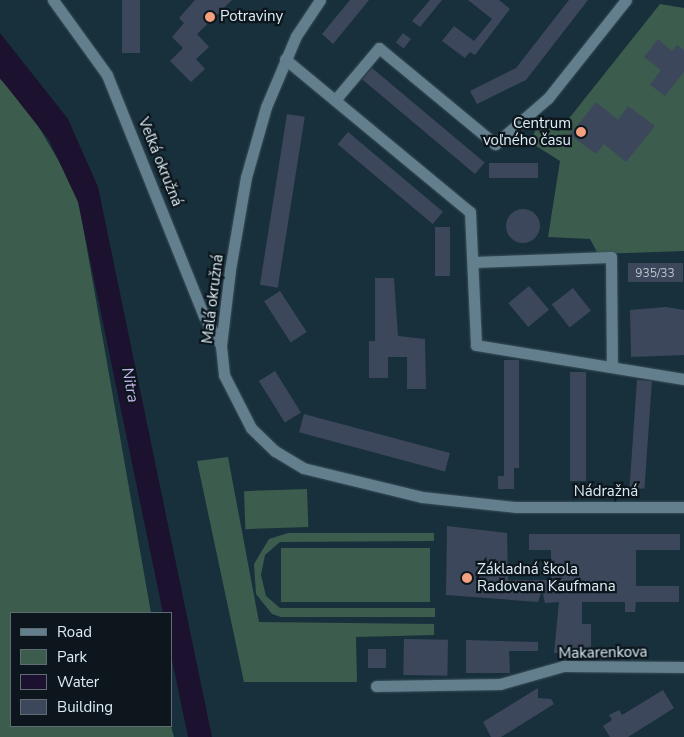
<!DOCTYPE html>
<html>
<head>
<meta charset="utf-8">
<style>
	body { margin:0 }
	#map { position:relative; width:684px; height:737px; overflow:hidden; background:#18303c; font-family:"Nunito Sans",sans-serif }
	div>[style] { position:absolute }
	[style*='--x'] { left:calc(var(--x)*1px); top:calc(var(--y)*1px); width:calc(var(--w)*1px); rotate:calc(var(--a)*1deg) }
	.green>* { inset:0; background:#3c5c4d; transform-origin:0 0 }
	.water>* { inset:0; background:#1c112e }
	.building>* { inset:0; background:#3d475b; transform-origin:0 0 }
	.round { border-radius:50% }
	.roads { filter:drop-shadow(0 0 1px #3a4f59) drop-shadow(0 0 1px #3a4f59) }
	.street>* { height:11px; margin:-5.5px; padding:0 5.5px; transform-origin:5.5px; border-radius:5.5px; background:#637e8c }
	.dots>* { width:14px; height:14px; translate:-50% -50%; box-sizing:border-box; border:2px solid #0c161c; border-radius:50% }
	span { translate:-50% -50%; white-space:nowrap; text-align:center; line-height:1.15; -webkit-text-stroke:4.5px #0c161c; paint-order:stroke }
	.number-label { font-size:12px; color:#b6c4ce }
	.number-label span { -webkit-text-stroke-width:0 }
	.poi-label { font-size:15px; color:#deedf5 }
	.left { translate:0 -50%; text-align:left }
	.right { translate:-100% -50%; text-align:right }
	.street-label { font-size:15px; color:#deedf5 }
	.water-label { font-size:16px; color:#cab6f2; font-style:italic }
	.legend { position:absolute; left:10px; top:612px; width:162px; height:115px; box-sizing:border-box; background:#0c161c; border:1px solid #606c73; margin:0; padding:6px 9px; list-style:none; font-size:15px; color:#deedf5 }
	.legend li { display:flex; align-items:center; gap:10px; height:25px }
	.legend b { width:25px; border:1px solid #606c73 }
</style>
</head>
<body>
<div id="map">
	<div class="green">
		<div style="clip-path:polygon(660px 4px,684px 8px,684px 251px,598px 254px,590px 239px,548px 237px,560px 161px,530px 142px,538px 125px,559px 131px)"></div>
		<div style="clip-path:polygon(0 79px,24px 102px,77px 192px,151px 613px,11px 613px,11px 726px,171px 726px,174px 737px,0 737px)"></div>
		<div style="clip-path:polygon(228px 457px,259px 622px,434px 624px,434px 635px,356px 637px,357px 682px,244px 682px,197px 461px)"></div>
		<div style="left:307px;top:489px;width:38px;height:63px;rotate:88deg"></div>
		<div style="clip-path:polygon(288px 533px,434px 533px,434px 541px,280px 542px,265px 555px,261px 575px,266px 596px,280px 608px,435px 608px,435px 617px,281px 617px,272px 614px,256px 594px,254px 564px,269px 539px)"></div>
		<div style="left:281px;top:548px;width:149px;height:54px"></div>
	</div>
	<div class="water">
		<div style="clip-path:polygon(0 33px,68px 119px,98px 187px,212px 737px,188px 737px,171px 655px,171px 613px,163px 613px,78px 202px,49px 140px,0 78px)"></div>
	</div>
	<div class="building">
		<div style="left:122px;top:0;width:18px;height:53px"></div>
		<div style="clip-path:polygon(195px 0,232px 0,197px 34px,209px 47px,196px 59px,205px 69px,191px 82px,170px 61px,183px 48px,172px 37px,184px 23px,179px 18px)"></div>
		<div style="clip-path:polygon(350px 0,369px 0,333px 44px,322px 34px)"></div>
		<div style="clip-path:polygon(430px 0,442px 0,420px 27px,412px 21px)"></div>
		<div style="clip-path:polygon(468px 0,499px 0,510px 9px,475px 55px,470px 52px,465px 58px,442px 41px,454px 26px,474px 41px,492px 19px)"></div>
		<div style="clip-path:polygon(569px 0,588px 0,526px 80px,477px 104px,470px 91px,516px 68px)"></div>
		<div style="left:403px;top:33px;width:10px;height:12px;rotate:37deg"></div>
		<div style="clip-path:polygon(658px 39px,672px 51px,677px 45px,684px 50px,684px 72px,665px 96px,650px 85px,661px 70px,644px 57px)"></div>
		<div style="left:372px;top:68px;width:147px;height:15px;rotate:40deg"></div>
		<div style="clip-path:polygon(596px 102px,618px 120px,628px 106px,655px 126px,626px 162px,604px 144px,596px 154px,570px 135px)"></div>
		<div style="left:287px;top:114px;width:18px;height:173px;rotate:9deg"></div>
		<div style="left:348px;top:132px;width:124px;height:16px;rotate:40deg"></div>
		<div style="left:489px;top:163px;width:49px;height:15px"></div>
		<div class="round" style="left:506px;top:209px;width:34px;height:34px"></div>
		<div style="left:435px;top:227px;width:15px;height:49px"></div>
		<div style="left:683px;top:263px;width:19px;height:55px;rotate:90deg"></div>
		<div style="clip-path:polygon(375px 278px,394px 278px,398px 336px,425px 339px,426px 389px,407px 389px,407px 357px,388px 357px,388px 378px,369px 378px,369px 341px,375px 341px)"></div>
		<div style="left:529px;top:286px;width:31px;height:27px;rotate:50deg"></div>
		<div style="left:573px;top:288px;width:29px;height:27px;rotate:52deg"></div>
		<div style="left:280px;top:291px;width:49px;height:19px;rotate:57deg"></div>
		<div style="clip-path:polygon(666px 307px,684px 310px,684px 355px,631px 357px,630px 310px)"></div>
		<div style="clip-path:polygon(504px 360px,519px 360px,519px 468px,514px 468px,514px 489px,498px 489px,498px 476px,504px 476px)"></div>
		<div style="left:275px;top:371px;width:49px;height:19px;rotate:58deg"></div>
		<div style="left:570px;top:372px;width:16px;height:109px"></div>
		<div style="left:637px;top:380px;width:15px;height:108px;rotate:4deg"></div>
		<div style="left:304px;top:414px;width:151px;height:19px;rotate:15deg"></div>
		<div style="clip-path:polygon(447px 526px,507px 533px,508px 580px,551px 580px,551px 550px,529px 550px,529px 534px,680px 534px,680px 550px,636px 550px,636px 586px,679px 586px,679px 602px,636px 602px,635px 612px,625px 612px,625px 602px,582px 602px,582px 624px,591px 624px,591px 653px,554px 653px,559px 602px,545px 603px,542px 590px,538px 602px,446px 595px)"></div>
		<div style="left:404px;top:639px;width:44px;height:36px;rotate:1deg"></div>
		<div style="clip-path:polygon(466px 640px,538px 642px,538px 651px,509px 651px,510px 673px,466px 673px)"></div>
		<div style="left:368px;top:649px;width:18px;height:19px"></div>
		<div style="clip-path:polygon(538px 688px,538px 698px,551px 699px,554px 704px,501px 737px,491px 737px,483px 722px)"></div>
		<div style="clip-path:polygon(663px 690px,674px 708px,628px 737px,610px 737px,603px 726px,612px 720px,609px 715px,619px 710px,622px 715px)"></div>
	</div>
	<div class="roads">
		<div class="street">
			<div style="--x:53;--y:0;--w:92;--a:54.2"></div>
			<div style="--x:107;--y:75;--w:260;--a:68.1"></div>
			<div style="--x:204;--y:316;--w:34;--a:60"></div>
			<div style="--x:320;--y:0;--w:43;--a:123.7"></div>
			<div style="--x:296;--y:36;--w:77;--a:112.9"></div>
			<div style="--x:266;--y:107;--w:73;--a:105.9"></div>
			<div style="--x:246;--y:177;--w:94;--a:99.8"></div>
			<div style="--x:230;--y:270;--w:77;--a:96.8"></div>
			<div style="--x:221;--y:346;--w:29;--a:84"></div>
			<div style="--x:224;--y:375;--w:59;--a:63"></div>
			<div style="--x:251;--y:428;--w:33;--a:44"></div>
			<div style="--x:275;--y:451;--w:33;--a:31"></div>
			<div style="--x:303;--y:468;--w:122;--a:13.7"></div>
			<div style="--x:422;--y:497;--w:95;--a:6.1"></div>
			<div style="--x:516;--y:507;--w:168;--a:0"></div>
			<div style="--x:285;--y:59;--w:240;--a:39.6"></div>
			<div style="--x:470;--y:212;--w:133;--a:87.4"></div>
			<div style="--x:476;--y:345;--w:211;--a:9.3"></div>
			<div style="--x:335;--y:100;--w:68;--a:-49.8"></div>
			<div style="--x:379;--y:48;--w:151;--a:39.6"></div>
			<div style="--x:495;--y:144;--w:70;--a:-41"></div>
			<div style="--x:548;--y:98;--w:125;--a:-51.5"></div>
			<div style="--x:473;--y:262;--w:138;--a:-2.1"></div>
			<div style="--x:611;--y:257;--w:110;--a:89.5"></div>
			<div style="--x:376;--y:686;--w:124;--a:-0.9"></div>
			<div style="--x:500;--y:684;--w:66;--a:-15.9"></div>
			<div style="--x:563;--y:666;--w:121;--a:0.5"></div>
		</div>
	</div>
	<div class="dots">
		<div style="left:210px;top:17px;background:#f2a080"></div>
		<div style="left:581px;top:132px;background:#f2a080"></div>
		<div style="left:467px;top:578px;background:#f2a080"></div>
	</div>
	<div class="number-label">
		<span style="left:655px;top:274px">935/33</span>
	</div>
	<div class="poi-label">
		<span class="left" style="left:220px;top:17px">Potraviny</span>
		<span class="right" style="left:571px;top:132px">Centrum<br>voľného času</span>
		<span class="left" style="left:477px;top:578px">Základná škola<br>Radovana Kaufmana</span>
	</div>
	<div class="street-label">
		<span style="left:160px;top:162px;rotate:68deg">Veľká okružná</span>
		<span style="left:213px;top:299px;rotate:-83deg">Malá okružná</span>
		<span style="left:606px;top:492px">Nádražná</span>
		<span style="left:603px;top:653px;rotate:-1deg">Makarenkova</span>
	</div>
	<div class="water-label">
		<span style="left:130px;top:385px;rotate:79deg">Nitra</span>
	</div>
	<ul class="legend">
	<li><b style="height:6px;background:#637e8c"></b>Road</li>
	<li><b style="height:14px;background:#3c5c4d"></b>Park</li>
	<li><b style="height:14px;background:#1c112e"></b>Water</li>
	<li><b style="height:14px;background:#3d475b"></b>Building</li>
	</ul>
</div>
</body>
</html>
